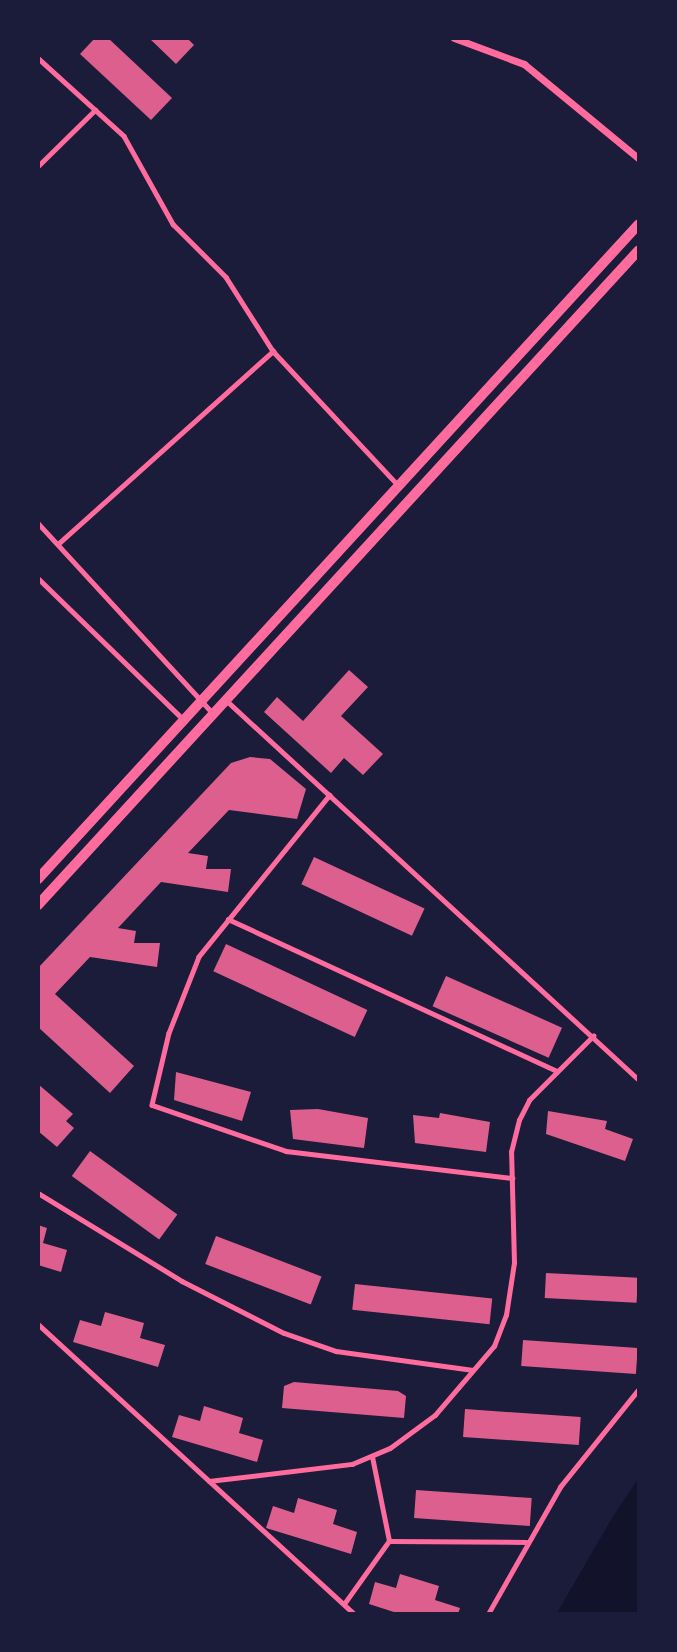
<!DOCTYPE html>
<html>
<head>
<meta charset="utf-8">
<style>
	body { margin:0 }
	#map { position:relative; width:677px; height:1652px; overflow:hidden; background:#1b1b3a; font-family:"Fira Sans",sans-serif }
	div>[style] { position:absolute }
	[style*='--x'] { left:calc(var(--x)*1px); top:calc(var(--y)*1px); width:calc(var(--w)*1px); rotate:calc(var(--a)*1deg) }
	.water>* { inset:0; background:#12122b }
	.building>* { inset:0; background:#dd5f8e; transform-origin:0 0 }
	.service>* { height:4.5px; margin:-2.25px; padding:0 2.25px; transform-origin:2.25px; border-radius:2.25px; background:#ff6b9d }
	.minor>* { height:7px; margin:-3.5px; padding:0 3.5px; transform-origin:3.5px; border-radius:3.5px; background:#ff6b9d }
	.tertiary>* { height:10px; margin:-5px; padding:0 5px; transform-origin:5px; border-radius:5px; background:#ff6b9d }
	span { translate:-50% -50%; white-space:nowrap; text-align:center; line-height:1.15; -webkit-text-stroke:5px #1b1b3a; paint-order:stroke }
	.frame { position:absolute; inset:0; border:40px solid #1b1b3a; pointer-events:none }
</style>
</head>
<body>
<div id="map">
	<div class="water">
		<div style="clip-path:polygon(638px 1479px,638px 1613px,557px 1613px,612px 1518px)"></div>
	</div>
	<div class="building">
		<div style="clip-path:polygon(95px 38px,108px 38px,172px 98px,151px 120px,80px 54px)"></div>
		<div style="clip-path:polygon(149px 38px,187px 38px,194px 45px,176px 64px)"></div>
		<div style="clip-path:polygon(349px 670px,368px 687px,341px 716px,383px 754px,363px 775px,344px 758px,331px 773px,264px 712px,277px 697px,303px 721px)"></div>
		<div style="clip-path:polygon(250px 757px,270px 759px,306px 789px,297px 819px,229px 810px,188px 853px,208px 856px,206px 869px,231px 869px,228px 892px,161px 882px,118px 928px,136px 931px,134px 943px,160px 943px,157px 967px,90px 957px,55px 994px,134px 1066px,110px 1093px,38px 1027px,38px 968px,231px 763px)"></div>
		<div style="left:314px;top:857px;width:122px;height:30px;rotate:25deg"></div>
		<div style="left:226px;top:944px;width:156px;height:30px;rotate:25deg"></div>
		<div style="left:446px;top:976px;width:127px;height:33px;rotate:24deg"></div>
		<div style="clip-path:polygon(176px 1072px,251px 1092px,242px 1121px,174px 1100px)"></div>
		<div style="clip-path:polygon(38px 1084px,73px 1114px,66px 1121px,74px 1128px,57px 1147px,38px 1131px)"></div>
		<div style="clip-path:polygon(318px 1109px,368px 1118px,364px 1148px,293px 1139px,290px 1110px)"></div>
		<div style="clip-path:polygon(548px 1111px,607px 1121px,605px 1129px,633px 1139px,625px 1161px,546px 1134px)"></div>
		<div style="clip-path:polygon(440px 1113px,490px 1122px,486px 1152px,415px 1143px,413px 1115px,439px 1118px)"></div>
		<div style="left:90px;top:1151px;width:108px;height:31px;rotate:36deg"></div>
		<div style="clip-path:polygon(38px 1225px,47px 1228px,43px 1243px,67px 1250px,61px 1272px,38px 1265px)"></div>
		<div style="left:216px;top:1236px;width:113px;height:30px;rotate:21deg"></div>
		<div style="left:546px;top:1273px;width:92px;height:25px;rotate:3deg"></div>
		<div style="left:355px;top:1284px;width:138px;height:26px;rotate:6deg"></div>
		<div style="clip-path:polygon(105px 1312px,144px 1323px,140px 1338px,165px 1345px,158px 1367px,73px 1342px,80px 1320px,101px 1326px)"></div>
		<div style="left:523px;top:1340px;width:115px;height:26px;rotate:4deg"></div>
		<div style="clip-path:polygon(294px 1382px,398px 1391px,406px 1396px,404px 1418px,282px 1408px,284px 1386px)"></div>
		<div style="clip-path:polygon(204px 1406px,243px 1418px,239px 1433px,263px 1440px,257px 1462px,172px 1437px,179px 1415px,200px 1421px)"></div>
		<div style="left:465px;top:1409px;width:116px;height:28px;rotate:4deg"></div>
		<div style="left:416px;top:1490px;width:116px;height:28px;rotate:4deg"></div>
		<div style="clip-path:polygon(298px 1498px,337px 1510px,333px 1524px,357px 1532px,351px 1554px,266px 1528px,273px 1506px,294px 1513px)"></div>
		<div style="clip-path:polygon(400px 1574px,439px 1586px,435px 1600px,460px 1608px,458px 1614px,400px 1614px,369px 1604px,375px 1582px,396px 1588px)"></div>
	</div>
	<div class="service">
		<div style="--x:38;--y:58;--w:116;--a:42.2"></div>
		<div style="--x:124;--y:136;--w:101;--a:60.9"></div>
		<div style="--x:173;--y:224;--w:75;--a:45"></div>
		<div style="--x:226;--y:277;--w:88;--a:57.6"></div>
		<div style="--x:273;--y:351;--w:182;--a:47"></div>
		<div style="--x:38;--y:166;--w:80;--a:-44.5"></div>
		<div style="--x:38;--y:523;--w:257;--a:47.4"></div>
		<div style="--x:58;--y:544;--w:289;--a:-41.9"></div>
		<div style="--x:38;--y:578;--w:202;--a:44.2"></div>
		<div style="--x:227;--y:701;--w:558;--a:42.6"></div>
		<div style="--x:330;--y:795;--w:208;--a:129"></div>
		<div style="--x:199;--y:957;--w:82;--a:111.5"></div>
		<div style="--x:169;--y:1033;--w:74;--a:103.3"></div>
		<div style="--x:152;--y:1105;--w:142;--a:18.9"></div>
		<div style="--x:286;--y:1151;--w:228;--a:6.8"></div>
		<div style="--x:228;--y:919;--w:362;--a:24.8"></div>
		<div style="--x:38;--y:1193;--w:169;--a:31.4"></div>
		<div style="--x:182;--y:1281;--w:114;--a:27"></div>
		<div style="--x:284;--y:1333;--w:55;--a:19.1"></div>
		<div style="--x:336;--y:1351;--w:138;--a:7.9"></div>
		<div style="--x:38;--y:1324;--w:429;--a:42.5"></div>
		<div style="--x:209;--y:1481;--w:144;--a:-6.8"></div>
		<div style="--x:352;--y:1464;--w:41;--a:-22.8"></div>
		<div style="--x:390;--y:1448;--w:56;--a:-36.3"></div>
		<div style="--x:435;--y:1415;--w:91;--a:-49.5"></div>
		<div style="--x:494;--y:1346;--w:33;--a:-69"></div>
		<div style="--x:506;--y:1315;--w:53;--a:-81.3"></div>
		<div style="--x:514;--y:1263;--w:111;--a:-91.5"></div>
		<div style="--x:511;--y:1152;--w:33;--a:-76"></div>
		<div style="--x:519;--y:1120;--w:22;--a:-63"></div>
		<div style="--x:529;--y:1100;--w:91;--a:-45"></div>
		<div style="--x:389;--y:1541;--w:137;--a:0.4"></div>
		<div style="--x:344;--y:1604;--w:77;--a:-54.5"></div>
		<div style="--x:389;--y:1541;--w:86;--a:-101.4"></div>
		<div style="--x:488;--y:1614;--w:146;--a:-60.4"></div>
		<div style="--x:560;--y:1487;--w:124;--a:-51.2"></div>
	</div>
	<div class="minor">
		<div style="--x:454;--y:38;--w:75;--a:20.4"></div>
		<div style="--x:524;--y:64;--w:148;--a:39.5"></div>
	</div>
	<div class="tertiary">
		<div style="--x:38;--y:879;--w:888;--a:-47.47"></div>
		<div style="--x:38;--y:905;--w:888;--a:-47.47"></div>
	</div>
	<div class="frame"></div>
</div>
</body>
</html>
